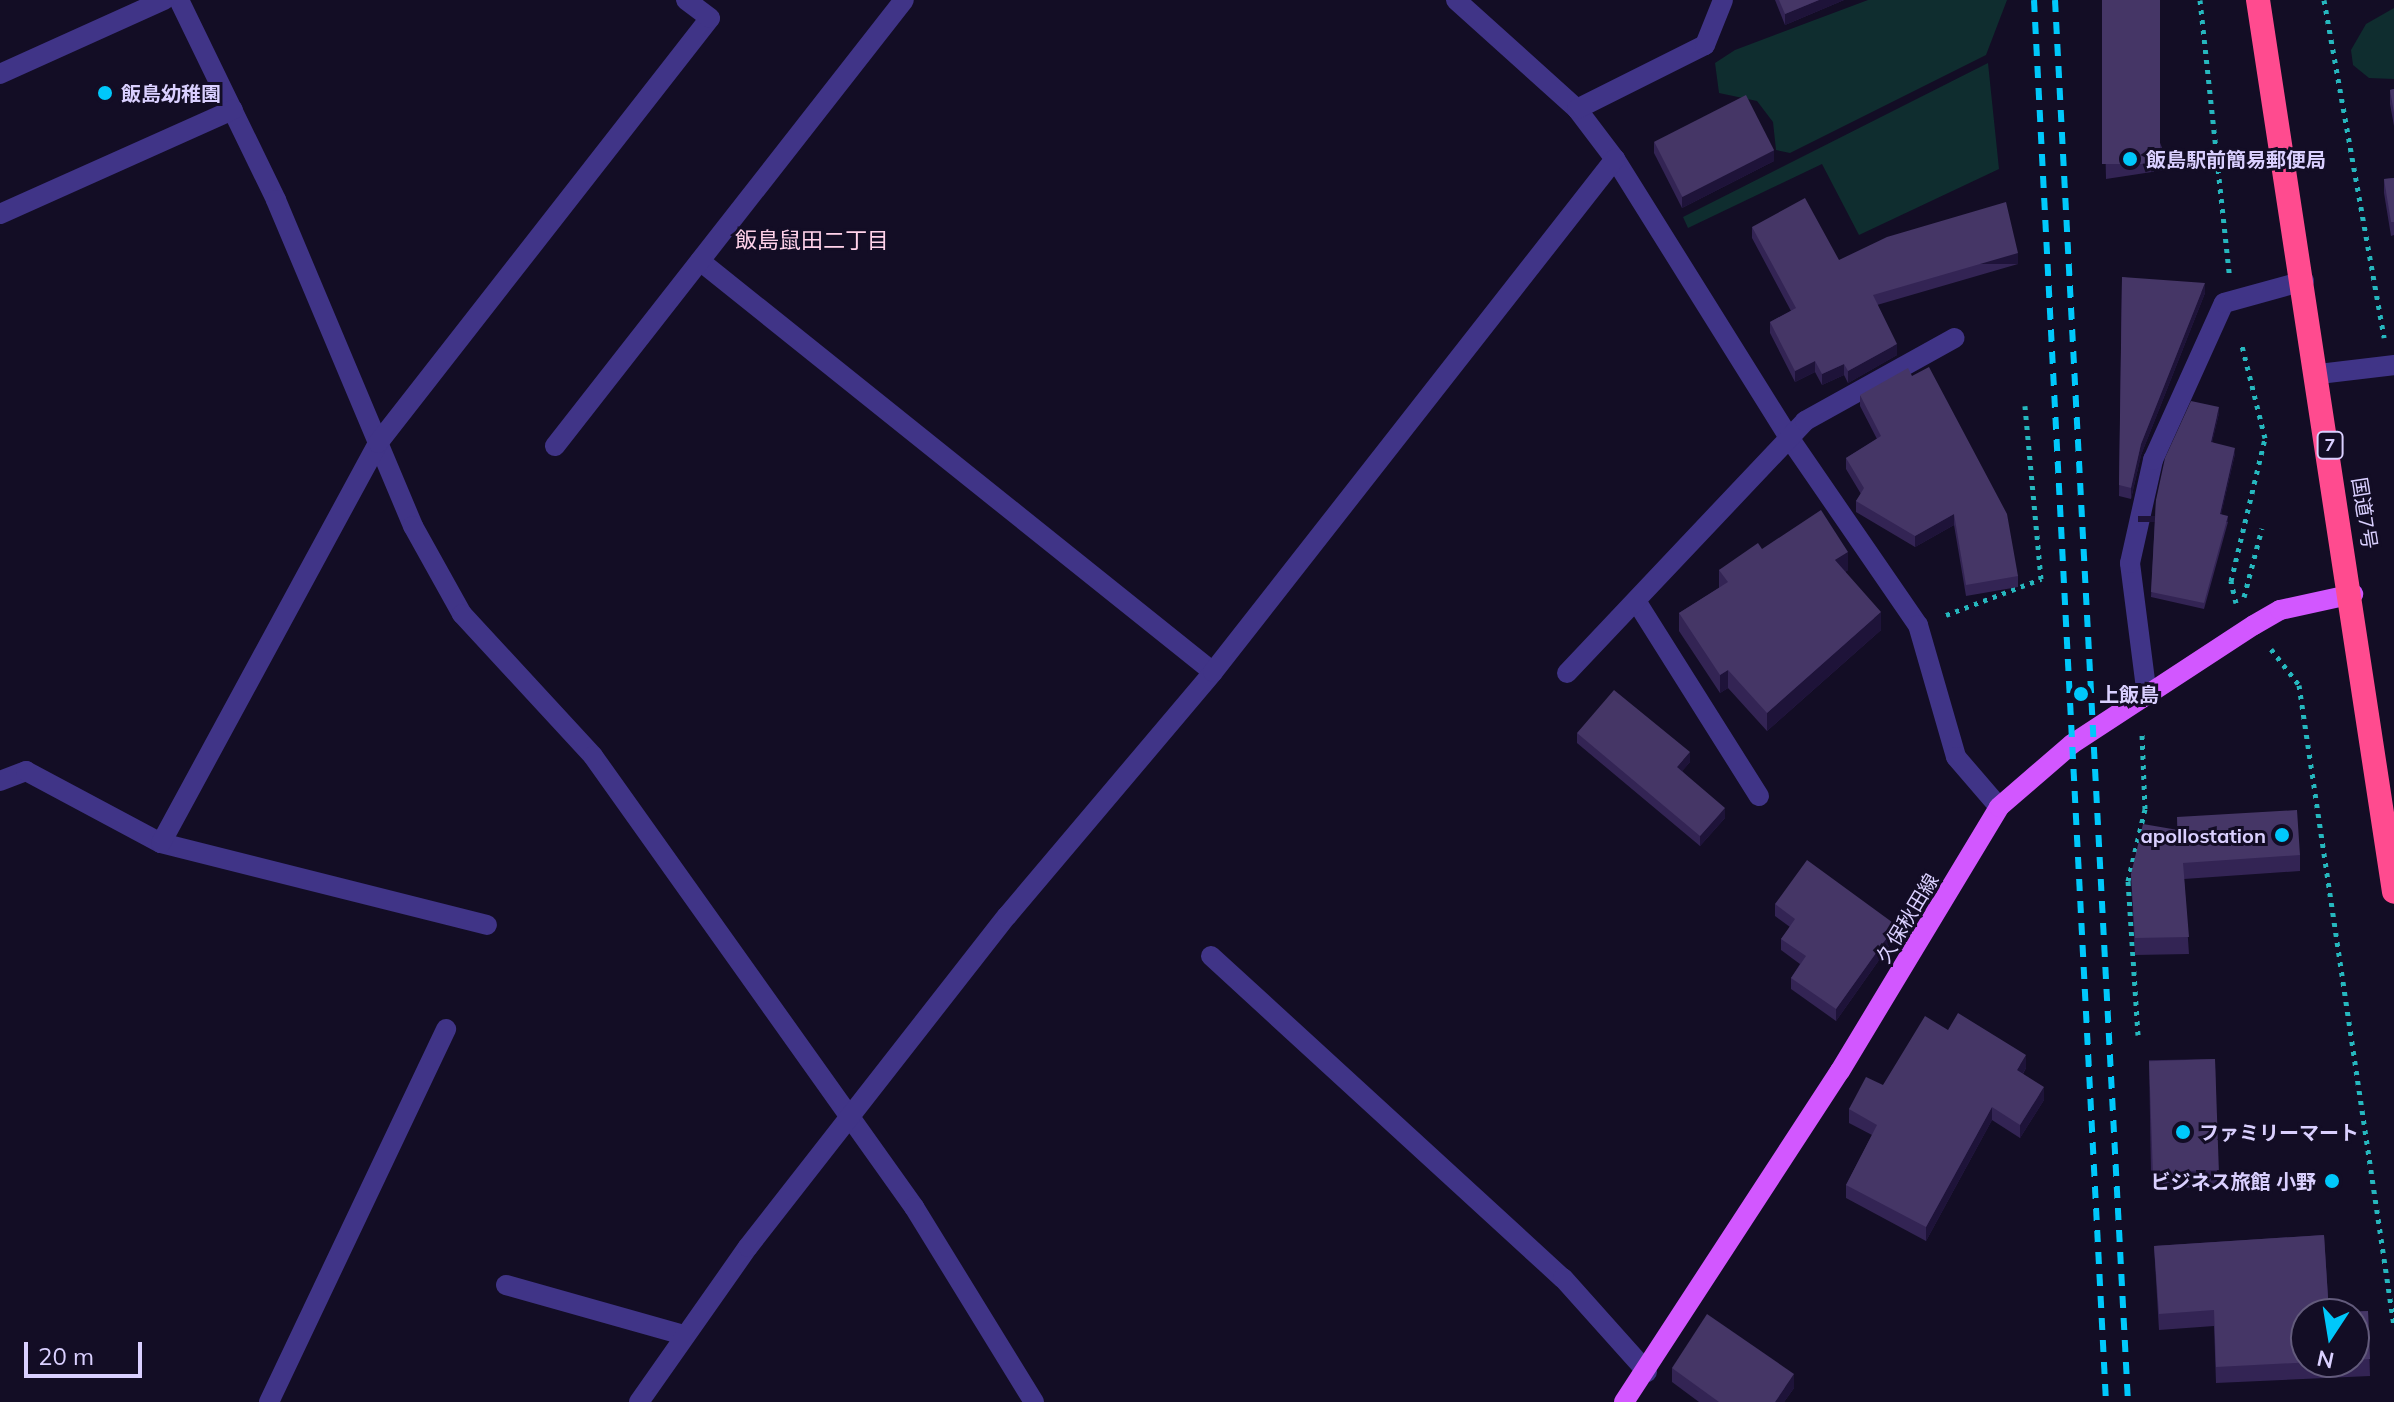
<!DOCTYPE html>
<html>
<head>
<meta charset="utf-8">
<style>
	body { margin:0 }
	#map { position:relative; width:2394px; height:1402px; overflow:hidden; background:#130d25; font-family:Mulish,"Noto Sans JP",sans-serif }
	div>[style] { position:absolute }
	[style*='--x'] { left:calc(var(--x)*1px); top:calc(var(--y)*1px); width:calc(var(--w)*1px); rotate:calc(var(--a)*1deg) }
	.green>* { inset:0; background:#0f2d2f }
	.path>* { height:5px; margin-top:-2.5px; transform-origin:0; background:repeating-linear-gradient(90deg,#26b7be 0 4px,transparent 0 10px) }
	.minor>* { height:20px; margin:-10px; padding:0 10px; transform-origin:10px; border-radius:10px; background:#403487 }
	.major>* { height:20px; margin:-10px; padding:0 10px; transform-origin:10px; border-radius:10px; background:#d257ff }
	.highway>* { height:24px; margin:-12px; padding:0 12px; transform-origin:12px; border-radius:12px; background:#ff4b8f }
	.rail>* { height:6px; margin-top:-3px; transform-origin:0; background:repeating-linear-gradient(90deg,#00c8fb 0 12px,transparent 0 22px) }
	.wall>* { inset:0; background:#332454; transform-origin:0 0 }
	.shaded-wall>* { inset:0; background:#1e1339; transform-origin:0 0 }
	.building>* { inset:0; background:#453666; transform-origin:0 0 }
	.dots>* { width:22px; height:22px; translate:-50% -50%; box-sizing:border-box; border:4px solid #130d25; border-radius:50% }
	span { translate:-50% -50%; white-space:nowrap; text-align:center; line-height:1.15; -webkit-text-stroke:6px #130d25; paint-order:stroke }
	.shield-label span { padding:2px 6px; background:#130d25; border:2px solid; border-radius:6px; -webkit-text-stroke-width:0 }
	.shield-label { font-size:18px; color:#dad0ff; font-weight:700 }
	.poi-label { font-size:20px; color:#dad0ff; font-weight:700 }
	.left { translate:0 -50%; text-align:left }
	.right { translate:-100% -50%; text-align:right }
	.street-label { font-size:20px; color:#dad0ff }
	.neighbourhood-label { font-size:22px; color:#ffd2ea }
	.north { position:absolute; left:2290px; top:1298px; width:80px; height:80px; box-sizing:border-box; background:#130d25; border:2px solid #635b7c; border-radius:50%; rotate:192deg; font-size:22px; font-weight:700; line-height:32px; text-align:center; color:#dad0ff }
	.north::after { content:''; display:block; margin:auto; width:28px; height:36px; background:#00c8fb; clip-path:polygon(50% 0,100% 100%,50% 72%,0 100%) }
	.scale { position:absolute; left:24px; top:1342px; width:118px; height:36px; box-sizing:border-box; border:4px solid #dad0ff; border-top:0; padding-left:10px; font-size:24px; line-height:28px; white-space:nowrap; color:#dad0ff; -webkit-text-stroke:6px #130d25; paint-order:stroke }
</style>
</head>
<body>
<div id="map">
	<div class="green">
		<div style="clip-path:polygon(1868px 0,2007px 0,1986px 55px,1790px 153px,1776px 150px,1773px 122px,1757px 101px,1719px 93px,1715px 63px,1735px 50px)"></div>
		<div style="clip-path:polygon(2394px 8px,2394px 79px,2369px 78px,2353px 65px,2351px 50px,2366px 24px)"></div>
		<div style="clip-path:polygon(1988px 63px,1999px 169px,1859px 235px,1822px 164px,1688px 228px,1683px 217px)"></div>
	</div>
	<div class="path">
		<div style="--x:2200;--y:0;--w:275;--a:83.9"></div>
		<div style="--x:2324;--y:0;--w:343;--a:79.9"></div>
		<div style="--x:2244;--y:597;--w:71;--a:-75.4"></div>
		<div style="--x:2236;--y:603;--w:23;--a:-103"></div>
		<div style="--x:2231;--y:581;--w:147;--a:-76.6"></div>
		<div style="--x:2265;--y:438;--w:99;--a:-104"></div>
		<div style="--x:1946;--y:615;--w:102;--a:-20.8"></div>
		<div style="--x:2041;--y:579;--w:174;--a:-95.3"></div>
		<div style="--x:2271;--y:649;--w:46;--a:52.1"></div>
		<div style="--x:2299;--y:685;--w:648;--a:81.57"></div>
		<div style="--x:2138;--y:1035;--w:154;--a:-93.7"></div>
		<div style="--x:2128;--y:881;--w:74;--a:-76.7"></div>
		<div style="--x:2145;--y:809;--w:75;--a:-92.3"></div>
	</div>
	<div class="minor">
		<div style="--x:179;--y:0;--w:222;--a:64.1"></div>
		<div style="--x:276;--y:200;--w:354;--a:67.2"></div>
		<div style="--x:413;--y:526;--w:101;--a:60.9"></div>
		<div style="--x:462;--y:614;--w:193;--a:47.3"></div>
		<div style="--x:593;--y:756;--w:554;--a:54.56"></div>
		<div style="--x:914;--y:1207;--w:229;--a:58.4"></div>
		<div style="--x:1456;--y:0;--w:163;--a:42"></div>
		<div style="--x:1577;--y:109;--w:63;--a:52.8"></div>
		<div style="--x:1615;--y:159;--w:330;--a:58"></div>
		<div style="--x:1790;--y:439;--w:226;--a:55.5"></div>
		<div style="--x:1918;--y:625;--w:137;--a:73.9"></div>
		<div style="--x:1956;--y:757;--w:66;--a:49.3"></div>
		<div style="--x:0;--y:74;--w:180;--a:-24.3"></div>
		<div style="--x:1577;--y:109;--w:143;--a:-26.6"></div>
		<div style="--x:1705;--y:45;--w:48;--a:-68.2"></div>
		<div style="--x:0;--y:214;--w:255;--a:-24.1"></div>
		<div style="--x:700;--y:261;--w:657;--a:38.7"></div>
		<div style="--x:2319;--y:374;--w:76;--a:-6.8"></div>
		<div style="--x:555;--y:446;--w:566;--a:-51.96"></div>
		<div style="--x:1638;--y:604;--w:227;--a:57.8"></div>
		<div style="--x:1567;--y:673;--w:347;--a:-46.6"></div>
		<div style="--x:1805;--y:421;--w:171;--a:-29"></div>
		<div style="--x:2147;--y:696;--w:134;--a:-97.3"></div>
		<div style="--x:2130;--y:563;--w:106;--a:-77.4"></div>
		<div style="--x:2153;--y:460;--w:172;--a:-65.7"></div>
		<div style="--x:2224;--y:303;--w:83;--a:-15.4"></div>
		<div style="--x:0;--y:781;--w:28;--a:-21"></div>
		<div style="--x:26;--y:771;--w:153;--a:28.1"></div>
		<div style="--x:161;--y:843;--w:336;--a:14.1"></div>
		<div style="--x:161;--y:843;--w:455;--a:-61.5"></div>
		<div style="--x:378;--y:443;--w:539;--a:-52"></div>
		<div style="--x:710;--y:18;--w:30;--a:-143"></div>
		<div style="--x:1211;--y:956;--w:477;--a:42.5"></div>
		<div style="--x:1563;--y:1278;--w:126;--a:48.2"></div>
		<div style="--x:506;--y:1285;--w:185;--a:15.7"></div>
		<div style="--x:269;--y:1402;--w:413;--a:-64.6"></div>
		<div style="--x:639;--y:1402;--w:189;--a:-54.9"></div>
		<div style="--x:748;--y:1247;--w:420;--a:-52"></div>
		<div style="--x:1007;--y:916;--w:319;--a:-49.8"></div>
		<div style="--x:1213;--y:672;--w:652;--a:-51.92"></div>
	</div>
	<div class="major">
		<div style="--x:1624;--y:1402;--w:395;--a:-56.9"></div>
		<div style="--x:1840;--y:1071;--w:308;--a:-58.9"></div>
		<div style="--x:1999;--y:807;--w:96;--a:-40.8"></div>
		<div style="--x:2072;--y:744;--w:217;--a:-33.2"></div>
		<div style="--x:2254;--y:625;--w:30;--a:-30"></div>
		<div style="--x:2280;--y:610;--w:75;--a:-12.4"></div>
	</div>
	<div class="highway">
		<div style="--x:2258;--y:0;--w:902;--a:81.33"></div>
	</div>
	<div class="rail">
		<div style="--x:2034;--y:0;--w:1404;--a:87.06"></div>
		<div style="--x:2055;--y:0;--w:1404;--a:87.02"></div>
	</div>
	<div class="wall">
		<div style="clip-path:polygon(1775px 0,1844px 0,1785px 25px)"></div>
		<div style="clip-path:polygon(2102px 0,2165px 155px,2165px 170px,2106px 179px)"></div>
		<div style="clip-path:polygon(2394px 89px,2394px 126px,2390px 104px,2390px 90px)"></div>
		<div style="clip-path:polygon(1654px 142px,1774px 161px,1682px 208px,1654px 153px)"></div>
		<div style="clip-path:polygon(2394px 178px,2394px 235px,2391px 236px,2384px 193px,2384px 179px)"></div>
		<div style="clip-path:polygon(1752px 227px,1839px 260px,2018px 264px,1877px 305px,1897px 355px,1848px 383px,1844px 375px,1822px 385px,1815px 372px,1795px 382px,1770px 333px,1770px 322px,1791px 311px,1752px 238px)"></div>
		<div style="clip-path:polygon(2122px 277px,2205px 293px,2141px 455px,2131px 499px,2119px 496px)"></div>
		<div style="clip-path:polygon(1860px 395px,2018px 576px,2018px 587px,1966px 596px,1954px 525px,1915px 547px,1856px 512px,1856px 501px,1861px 494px,1846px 469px,1846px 458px,1877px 439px,1860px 406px)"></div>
		<div style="clip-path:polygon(2219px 413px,2212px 442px,2235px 454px,2221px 514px,2228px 522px,2204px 609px,2151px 597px,2156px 500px)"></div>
		<div style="clip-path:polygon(1762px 549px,1848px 570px,1845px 572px,1881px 630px,1767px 731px,1728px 688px,1720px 693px,1679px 631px,1679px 613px,1719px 588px,1719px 570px)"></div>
		<div style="clip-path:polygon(1577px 733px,1690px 762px,1682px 771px,1725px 818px,1700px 846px,1577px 743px)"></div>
		<div style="clip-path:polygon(2177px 817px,2300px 855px,2300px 871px,2184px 879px,2189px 954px,2135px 955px,2131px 874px,2177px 830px)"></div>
		<div style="clip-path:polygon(1775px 904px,1896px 936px,1836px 1021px,1791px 989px,1791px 978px,1800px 964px,1781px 950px,1781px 939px,1790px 927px,1775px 916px)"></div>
		<div style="clip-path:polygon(1948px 1030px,2026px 1068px,2023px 1074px,2044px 1100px,2020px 1138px,1992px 1120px,1926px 1241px,1846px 1198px,1846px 1185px,1872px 1135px,1849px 1123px,1849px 1109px,1883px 1085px)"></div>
		<div style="left:2215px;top:1059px;width:128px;height:66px;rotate:89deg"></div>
		<div style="clip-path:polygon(evenodd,2324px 1235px,2329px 1313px,2368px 1311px,2370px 1376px,2216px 1383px,2214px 1326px,2159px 1330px,2154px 1246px,2324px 1235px,2306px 1314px,2354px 1314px,2354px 1362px,2306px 1362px,2306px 1314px)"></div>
		<div style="clip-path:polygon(1672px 1368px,1794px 1388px,1784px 1402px,1699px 1402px,1672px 1382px)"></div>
	</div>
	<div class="shaded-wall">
		<div style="clip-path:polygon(1819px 0,1844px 0,1785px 25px,1785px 14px)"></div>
		<div style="clip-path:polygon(1774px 150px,1774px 161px,1682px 208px,1682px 196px)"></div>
		<div style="left:2018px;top:253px;width:11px;height:151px;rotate:90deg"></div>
		<div style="clip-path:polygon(2205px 283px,2205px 293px,2141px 455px,2131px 499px,2131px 488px,2141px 444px)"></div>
		<div style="clip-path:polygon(1897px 344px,1897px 355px,1848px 383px,1848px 371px)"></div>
		<div style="clip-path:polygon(1815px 361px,1815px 372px,1795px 382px,1795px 371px)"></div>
		<div style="clip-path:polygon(1844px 364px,1844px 375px,1822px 385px,1822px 374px)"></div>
		<div style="clip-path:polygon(2219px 407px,2219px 413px,2211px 448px,2211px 442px)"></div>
		<div style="clip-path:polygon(2235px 448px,2235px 454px,2220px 520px,2220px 514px)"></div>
		<div style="clip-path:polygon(1954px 514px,1954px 525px,1915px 547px,1915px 536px)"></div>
		<div style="left:2228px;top:516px;width:6px;height:90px;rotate:90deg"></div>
		<div style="clip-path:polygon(1848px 552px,1848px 570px,1835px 578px,1835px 560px)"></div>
		<div style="clip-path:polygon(1881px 612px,1881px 630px,1767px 731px,1767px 713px)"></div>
		<div style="clip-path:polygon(1728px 670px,1728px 688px,1720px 693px,1720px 675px)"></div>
		<div style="clip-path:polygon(1690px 752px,1690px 762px,1677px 777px,1677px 767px)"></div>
		<div style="clip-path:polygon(1725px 808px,1725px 818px,1700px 846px,1700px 836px)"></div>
		<div style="clip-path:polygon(1896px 925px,1896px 936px,1836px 1021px,1836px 1009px)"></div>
		<div style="clip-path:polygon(2026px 1055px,2026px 1068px,2017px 1083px,2017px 1070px)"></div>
		<div style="clip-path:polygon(2044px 1087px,2044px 1100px,2020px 1138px,2020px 1125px)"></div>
		<div style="clip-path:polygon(1992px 1107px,1992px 1120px,1926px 1241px,1926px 1227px)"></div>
		<div style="clip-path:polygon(1794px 1374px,1794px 1388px,1784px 1402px,1775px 1402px)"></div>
	</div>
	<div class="building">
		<div style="clip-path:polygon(1779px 0,1819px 0,1785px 14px)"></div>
		<div style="left:2102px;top:0;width:58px;height:164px"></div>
		<div style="clip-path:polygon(2394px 89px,2394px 113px,2390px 90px)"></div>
		<div style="left:1746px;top:95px;width:62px;height:103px;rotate:63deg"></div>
		<div style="clip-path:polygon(2394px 178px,2394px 222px,2391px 222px,2384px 179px)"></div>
		<div style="clip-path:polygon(1805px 198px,1839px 260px,1887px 237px,2006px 202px,2018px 253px,1873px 295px,1897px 344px,1848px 371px,1844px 364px,1822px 374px,1815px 361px,1795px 371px,1770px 322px,1796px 308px,1752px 227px)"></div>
		<div style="clip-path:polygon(2122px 277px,2205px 283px,2141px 444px,2131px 488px,2119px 485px)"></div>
		<div style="clip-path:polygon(1929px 367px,2007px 514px,2018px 576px,1966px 585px,1954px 514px,1915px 536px,1856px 501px,1864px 488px,1846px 458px,1881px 436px,1860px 395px,1908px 368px,1912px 376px)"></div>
		<div style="clip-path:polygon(2191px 401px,2219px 407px,2211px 442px,2235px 448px,2220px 514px,2228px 516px,2204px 603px,2151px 592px,2156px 500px,2165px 458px)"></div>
		<div style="clip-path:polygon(1821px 510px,1848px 552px,1835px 560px,1881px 612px,1767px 713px,1728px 670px,1720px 675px,1679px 613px,1728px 582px,1719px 570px,1758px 543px,1762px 549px)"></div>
		<div style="clip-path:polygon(1614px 690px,1690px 752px,1677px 767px,1725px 808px,1700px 836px,1577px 733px)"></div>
		<div style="clip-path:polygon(2297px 810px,2300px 855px,2183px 863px,2189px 937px,2135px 938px,2131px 874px,2143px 824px,2178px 830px,2177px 817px)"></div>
		<div style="clip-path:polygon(1807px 860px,1896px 925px,1836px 1009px,1791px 978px,1806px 956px,1781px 939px,1795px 919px,1775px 904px)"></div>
		<div style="clip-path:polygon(1958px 1013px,2026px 1055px,2017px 1070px,2044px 1087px,2020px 1125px,1992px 1107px,1926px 1227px,1846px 1185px,1877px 1125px,1849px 1109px,1866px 1077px,1883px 1085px,1925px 1016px,1948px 1030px)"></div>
		<div style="left:2215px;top:1059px;width:111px;height:66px;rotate:88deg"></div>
		<div style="clip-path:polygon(2324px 1235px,2329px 1313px,2368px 1311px,2370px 1359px,2354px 1360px,2354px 1314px,2306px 1314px,2306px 1362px,2313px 1362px,2216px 1367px,2214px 1310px,2159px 1314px,2154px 1246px)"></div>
		<div style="clip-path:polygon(1707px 1314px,1794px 1374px,1775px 1402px,1719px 1402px,1672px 1368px)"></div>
	</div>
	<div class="dots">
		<div style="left:105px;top:93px;background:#00c8fb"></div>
		<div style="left:2130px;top:159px;background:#00c8fb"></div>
		<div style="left:2081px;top:694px;background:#00c8fb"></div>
		<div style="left:2282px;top:835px;background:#00c8fb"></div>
		<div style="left:2183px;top:1132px;background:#00c8fb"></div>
		<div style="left:2332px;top:1181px;background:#00c8fb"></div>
	</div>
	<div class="shield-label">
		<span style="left:2330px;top:445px">7</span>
	</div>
	<div class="poi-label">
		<span class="left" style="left:121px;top:93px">飯島幼稚園</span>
		<span class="left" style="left:2146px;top:159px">飯島駅前簡易郵便局</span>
		<span class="left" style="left:2099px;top:694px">上飯島</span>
		<span class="right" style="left:2266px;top:835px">apollostation</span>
		<span class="left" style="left:2199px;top:1132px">ファミリーマート</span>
		<span class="right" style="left:2316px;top:1181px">ビジネス旅館 小野</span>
	</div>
	<div class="street-label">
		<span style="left:2365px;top:513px;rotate:81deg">国道7号</span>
		<span style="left:1907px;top:918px;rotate:-59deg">久保秋田線</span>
	</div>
	<div class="neighbourhood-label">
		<span style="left:812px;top:241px">飯島鼠田二丁目</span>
	</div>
	<div class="north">N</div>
	<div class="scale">20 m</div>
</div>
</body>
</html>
